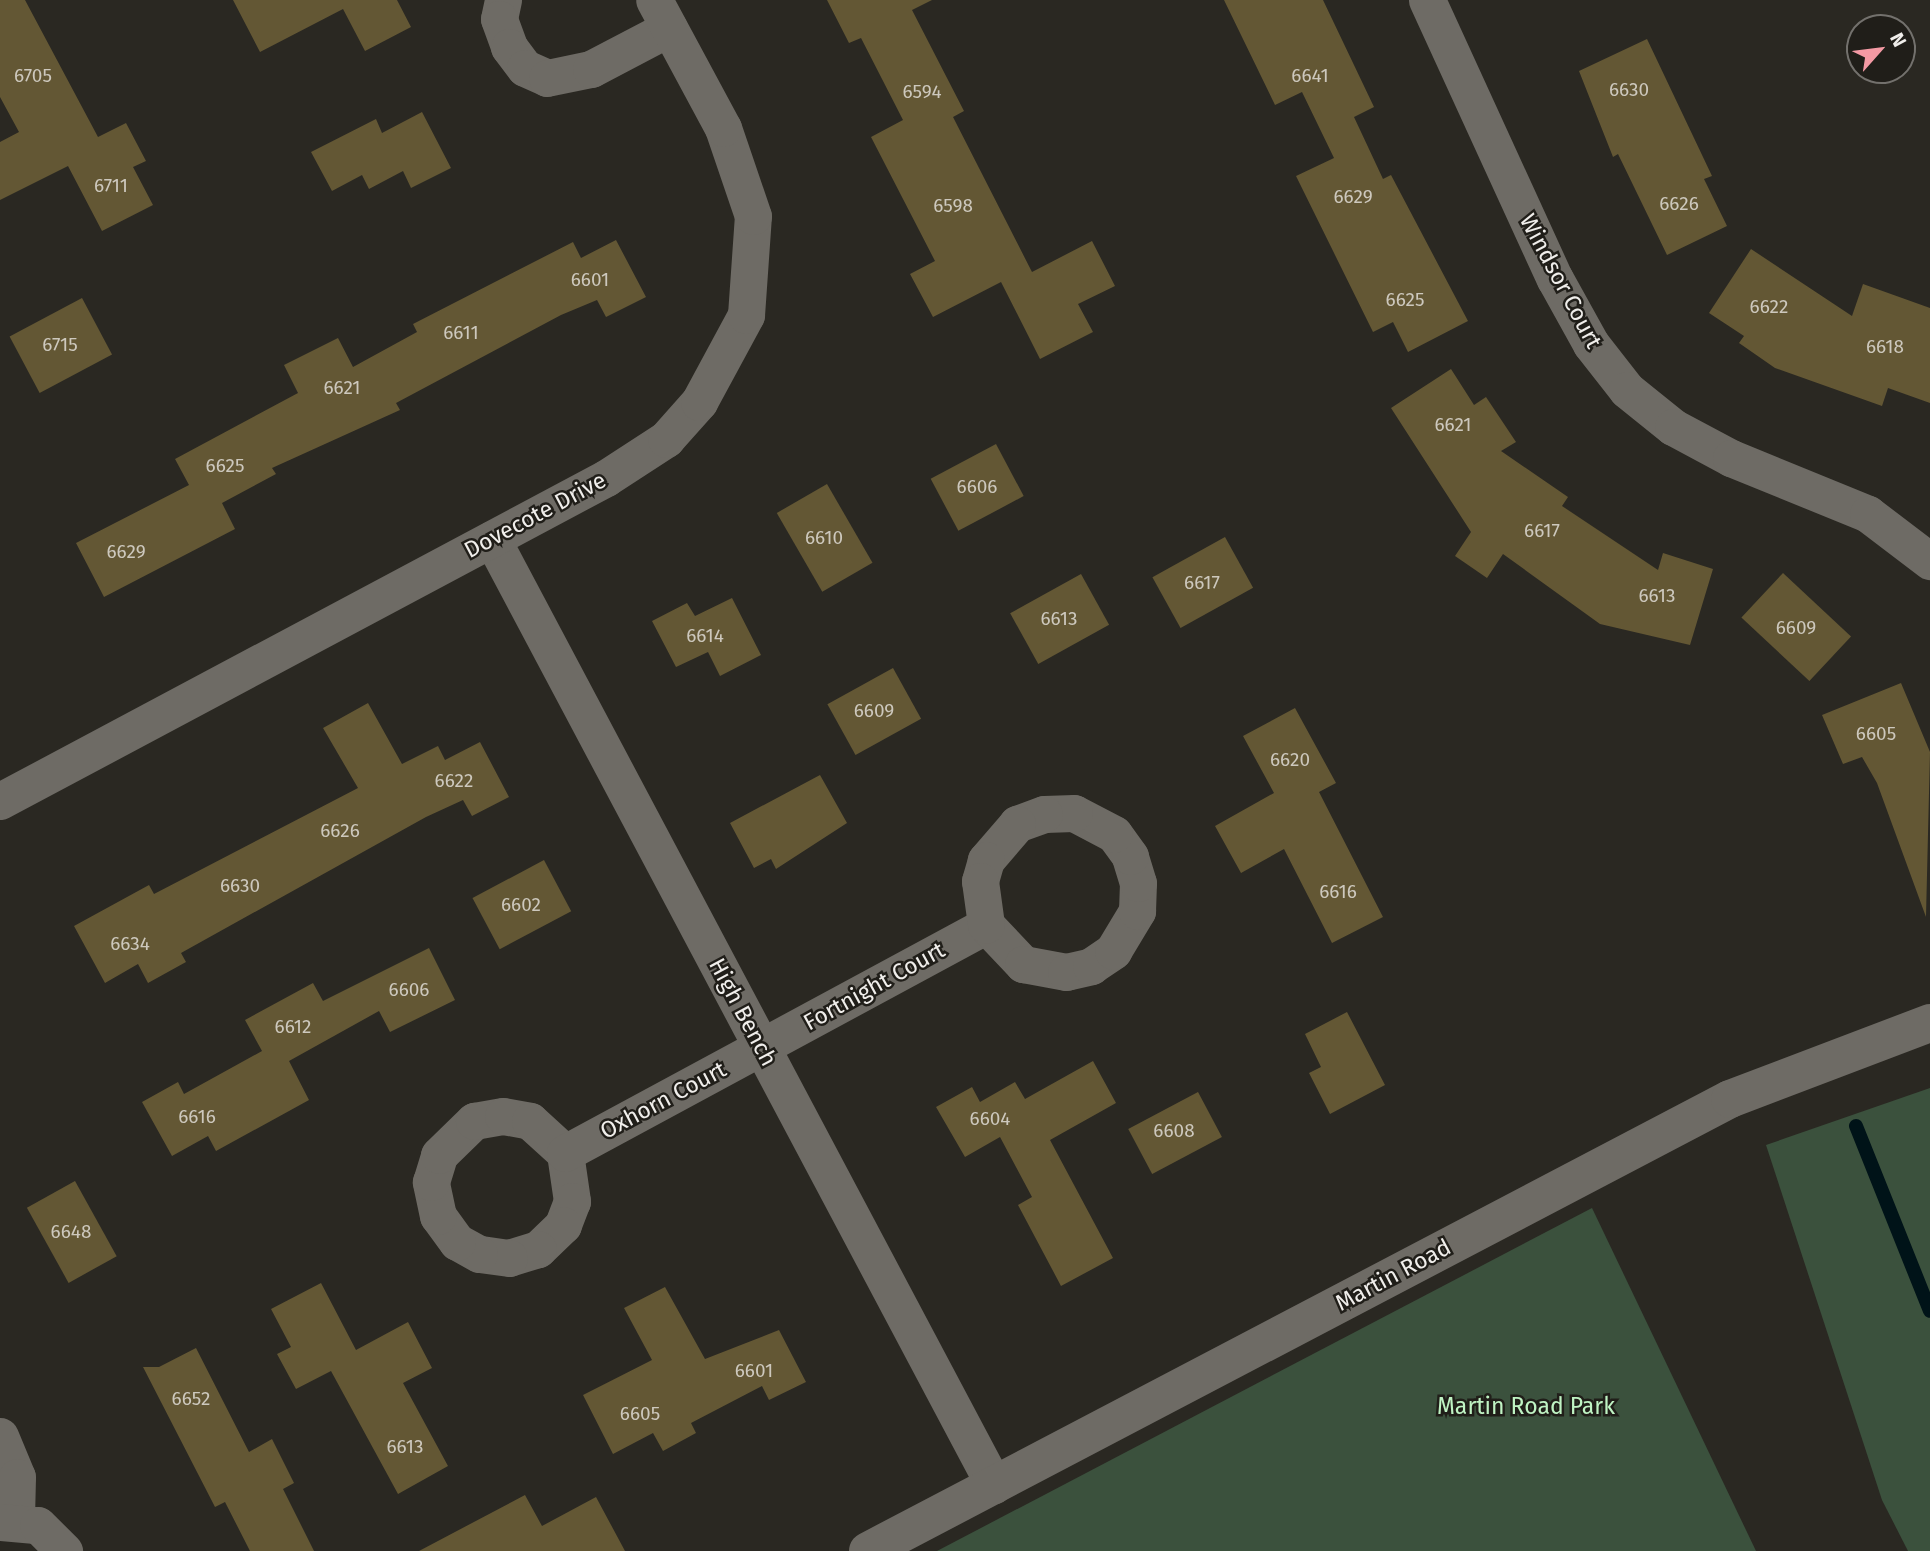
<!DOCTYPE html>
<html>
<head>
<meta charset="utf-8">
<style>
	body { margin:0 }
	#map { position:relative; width:1930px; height:1551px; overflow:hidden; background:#2a2822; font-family:"Fira Sans",sans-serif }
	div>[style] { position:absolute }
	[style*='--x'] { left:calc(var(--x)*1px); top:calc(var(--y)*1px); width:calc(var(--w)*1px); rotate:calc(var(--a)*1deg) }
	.green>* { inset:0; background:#3b513d }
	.stream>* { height:14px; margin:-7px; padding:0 7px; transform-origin:7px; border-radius:7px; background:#001318 }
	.building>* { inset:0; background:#635734; transform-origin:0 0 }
	.minor>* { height:37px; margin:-18.5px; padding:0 18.5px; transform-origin:18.5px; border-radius:18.5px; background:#6e6b65 }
	.tertiary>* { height:38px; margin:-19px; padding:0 19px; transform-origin:19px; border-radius:19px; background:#6e6b65 }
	span { translate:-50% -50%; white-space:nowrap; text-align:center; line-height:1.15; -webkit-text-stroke:5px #201e19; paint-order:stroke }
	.number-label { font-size:19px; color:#cdc8bd }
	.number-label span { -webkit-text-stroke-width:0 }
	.street-label { font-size:23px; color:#f0eeeb }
	.park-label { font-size:23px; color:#bff3c3 }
	.north { position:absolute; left:1846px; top:14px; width:70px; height:70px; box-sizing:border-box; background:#201e19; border:2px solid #73716d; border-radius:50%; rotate:62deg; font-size:19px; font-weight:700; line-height:28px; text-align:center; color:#f0eeeb }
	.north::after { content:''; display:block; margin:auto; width:24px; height:32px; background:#f49aa4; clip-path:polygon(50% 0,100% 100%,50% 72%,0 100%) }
</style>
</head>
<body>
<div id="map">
	<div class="green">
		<div style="clip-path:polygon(1930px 1088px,1930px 1551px,1908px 1551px,1882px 1500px,1766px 1145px)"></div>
		<div style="clip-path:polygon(1592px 1208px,1756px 1551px,937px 1551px)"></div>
	</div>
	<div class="stream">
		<div style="--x:1856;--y:1126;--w:199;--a:68.2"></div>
	</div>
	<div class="building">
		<div style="clip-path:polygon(0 0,25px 0,98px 137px,126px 123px,146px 161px,133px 167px,153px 205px,102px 231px,68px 166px,0 200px,0 142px,19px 132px,0 97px)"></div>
		<div style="clip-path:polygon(233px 0,397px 0,411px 27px,365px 51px,343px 9px,260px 52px)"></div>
		<div style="clip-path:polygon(827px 0,932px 0,912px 10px,964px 111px,953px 117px,1032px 272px,1092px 241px,1115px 286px,1078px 304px,1093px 332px,1040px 359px,1001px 282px,933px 317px,910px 274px,935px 261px,871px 137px,903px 120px,861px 38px,849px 43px)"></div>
		<div style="clip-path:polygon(1224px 0,1323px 0,1374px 107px,1354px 117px,1383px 179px,1391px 175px,1468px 321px,1408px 352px,1393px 322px,1373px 332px,1296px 176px,1334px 158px,1302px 92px,1275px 105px)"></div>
		<div style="clip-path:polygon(1647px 39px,1712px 176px,1704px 179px,1727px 226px,1667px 255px,1618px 154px,1613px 157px,1579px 71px)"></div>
		<div style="clip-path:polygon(422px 112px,451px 168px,411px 188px,403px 171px,369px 189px,362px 175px,332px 191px,311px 152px,376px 119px,382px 133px)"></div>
		<div style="clip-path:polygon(616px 240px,646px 297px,606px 317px,597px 300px,561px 315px,396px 403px,400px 410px,272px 468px,276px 474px,222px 503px,235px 529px,104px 597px,76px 543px,189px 485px,175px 459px,298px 393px,284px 365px,338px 338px,353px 367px,417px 332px,413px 324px,573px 242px,581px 258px)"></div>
		<div style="clip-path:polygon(1751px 249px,1852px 316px,1863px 284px,1930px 308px,1930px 403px,1888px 388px,1882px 406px,1775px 368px,1739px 343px,1744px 336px,1709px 313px)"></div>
		<div style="left:82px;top:298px;width:64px;height:82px;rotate:62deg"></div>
		<div style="clip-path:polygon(1451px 369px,1474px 405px,1486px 397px,1516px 442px,1501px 451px,1568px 497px,1562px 506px,1658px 570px,1663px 553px,1713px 569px,1690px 645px,1600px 624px,1503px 554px,1487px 578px,1455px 556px,1471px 532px,1391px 408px)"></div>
		<div style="left:996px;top:444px;width:59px;height:74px;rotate:62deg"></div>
		<div style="left:827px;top:484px;width:91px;height:58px;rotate:60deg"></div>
		<div style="left:1225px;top:537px;width:58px;height:83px;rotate:61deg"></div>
		<div style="left:1783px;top:573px;width:93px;height:61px;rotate:43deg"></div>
		<div style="left:1081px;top:574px;width:58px;height:81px;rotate:61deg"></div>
		<div style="clip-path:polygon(732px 598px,761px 655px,720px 676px,708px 652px,676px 667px,652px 621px,687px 603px,695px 616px)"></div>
		<div style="left:893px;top:668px;width:58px;height:75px;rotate:61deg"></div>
		<div style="clip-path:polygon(1901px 683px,1930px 752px,1926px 917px,1877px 783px,1862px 757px,1843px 764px,1822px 715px)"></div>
		<div style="clip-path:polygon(368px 703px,402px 764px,438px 746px,445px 760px,480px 742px,509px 797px,472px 816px,463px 800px,426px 817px,181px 953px,186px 962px,148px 983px,138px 964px,105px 983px,74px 926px,149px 885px,154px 894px,358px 788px,323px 728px)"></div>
		<div style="clip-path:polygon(1295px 708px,1336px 783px,1319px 792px,1383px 917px,1332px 943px,1284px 849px,1241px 873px,1215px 826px,1274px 793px,1243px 736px)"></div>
		<div style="clip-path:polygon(820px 775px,847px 823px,776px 869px,771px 859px,754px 868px,730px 823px)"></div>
		<div style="left:544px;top:860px;width:58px;height:81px;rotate:62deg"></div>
		<div style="clip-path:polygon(429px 948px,455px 1000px,390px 1032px,379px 1011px,289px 1061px,309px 1100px,216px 1151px,208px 1136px,172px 1156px,142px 1102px,178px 1082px,184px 1094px,262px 1051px,245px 1020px,313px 983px,323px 1001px)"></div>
		<div style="clip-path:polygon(1347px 1012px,1385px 1085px,1330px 1114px,1309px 1073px,1321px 1067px,1305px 1034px)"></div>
		<div style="clip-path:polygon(1093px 1061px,1116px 1103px,1050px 1140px,1113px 1258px,1061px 1286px,1018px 1205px,1032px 1197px,1000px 1137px,965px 1157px,936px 1107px,972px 1087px,980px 1102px,1015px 1082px,1025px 1099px)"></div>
		<div style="left:1198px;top:1092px;width:51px;height:79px;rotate:62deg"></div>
		<div style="left:75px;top:1181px;width:86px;height:55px;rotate:61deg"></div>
		<div style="clip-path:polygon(321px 1283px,356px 1350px,408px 1322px,432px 1368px,403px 1383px,448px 1466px,398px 1494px,331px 1371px,296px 1389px,277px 1354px,291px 1347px,271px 1309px)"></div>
		<div style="clip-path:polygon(665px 1287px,705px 1359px,779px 1330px,806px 1382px,769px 1400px,762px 1386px,691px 1423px,696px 1433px,663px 1451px,653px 1433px,613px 1454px,583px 1395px,652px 1360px,624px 1308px)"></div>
		<div style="clip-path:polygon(196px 1348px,249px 1452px,272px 1439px,294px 1483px,283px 1489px,314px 1551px,250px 1551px,225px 1502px,215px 1507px,143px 1367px,159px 1367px)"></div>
		<div style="clip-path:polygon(525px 1495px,542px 1526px,596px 1497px,625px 1551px,419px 1551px)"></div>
	</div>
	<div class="minor">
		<div style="--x:503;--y:0;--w:19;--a:102"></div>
		<div style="--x:499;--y:19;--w:30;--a:70"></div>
		<div style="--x:509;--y:47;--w:26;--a:53"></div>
		<div style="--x:525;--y:68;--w:24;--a:24"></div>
		<div style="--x:547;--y:78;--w:45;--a:-11.6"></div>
		<div style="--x:591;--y:69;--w:88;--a:-27.7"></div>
		<div style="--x:1427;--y:0;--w:307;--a:65.4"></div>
		<div style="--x:1555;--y:279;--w:74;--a:61"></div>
		<div style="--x:1591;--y:344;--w:58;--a:52"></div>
		<div style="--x:1627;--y:390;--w:59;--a:38.8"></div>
		<div style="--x:1673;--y:427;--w:66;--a:28.1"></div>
		<div style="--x:1731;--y:458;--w:148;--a:22.2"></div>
		<div style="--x:1868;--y:514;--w:78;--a:37.2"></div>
		<div style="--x:492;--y:539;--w:1071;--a:62.05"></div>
		<div style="--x:0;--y:801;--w:687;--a:-28.06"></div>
		<div style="--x:606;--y:478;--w:72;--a:-33"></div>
		<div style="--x:666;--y:439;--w:50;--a:-48.3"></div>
		<div style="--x:699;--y:402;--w:99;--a:-61.6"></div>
		<div style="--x:746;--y:315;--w:99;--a:-86"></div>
		<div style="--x:753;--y:216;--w:93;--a:-108.8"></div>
		<div style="--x:723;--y:128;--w:145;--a:-118.3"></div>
		<div style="--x:565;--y:1153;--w:49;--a:81.7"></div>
		<div style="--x:572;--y:1201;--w:26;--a:111"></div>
		<div style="--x:563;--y:1225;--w:35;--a:136"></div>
		<div style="--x:538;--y:1249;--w:30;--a:163"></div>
		<div style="--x:509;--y:1258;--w:30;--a:-172"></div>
		<div style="--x:479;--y:1254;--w:25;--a:-151"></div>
		<div style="--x:457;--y:1242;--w:32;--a:-126"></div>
		<div style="--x:438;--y:1216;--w:35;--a:-102"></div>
		<div style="--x:431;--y:1182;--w:28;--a:-73"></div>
		<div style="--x:439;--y:1155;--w:49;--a:-44.2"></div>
		<div style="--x:474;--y:1121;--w:29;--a:-10"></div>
		<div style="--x:503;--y:1116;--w:27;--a:10"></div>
		<div style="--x:530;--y:1121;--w:47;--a:42.4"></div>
		<div style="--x:565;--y:1153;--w:479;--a:-28.4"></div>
		<div style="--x:986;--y:925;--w:54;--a:46.5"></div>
		<div style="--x:1023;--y:964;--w:44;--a:10.5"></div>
		<div style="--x:1066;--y:972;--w:26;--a:-13"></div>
		<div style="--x:1091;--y:966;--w:27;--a:-34"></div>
		<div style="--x:1113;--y:951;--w:47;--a:-59"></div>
		<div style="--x:1137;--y:911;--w:28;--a:-88"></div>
		<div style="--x:1138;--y:883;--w:28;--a:-107"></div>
		<div style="--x:1130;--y:856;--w:27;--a:-126"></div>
		<div style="--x:1114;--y:834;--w:45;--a:-152.3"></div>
		<div style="--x:1074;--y:813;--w:30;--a:178"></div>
		<div style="--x:1044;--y:814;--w:29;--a:160"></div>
		<div style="--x:1017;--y:824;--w:48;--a:130.7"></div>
		<div style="--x:986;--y:860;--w:22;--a:106"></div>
		<div style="--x:980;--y:881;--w:44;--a:82.2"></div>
		<div style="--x:0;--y:1436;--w:44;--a:67.5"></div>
		<div style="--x:17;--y:1477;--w:42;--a:91.4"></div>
		<div style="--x:0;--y:1522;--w:38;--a:5"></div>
		<div style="--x:38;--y:1525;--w:37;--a:45"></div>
	</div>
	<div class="tertiary">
		<div style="--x:868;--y:1551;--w:973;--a:-27.67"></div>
		<div style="--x:1730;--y:1099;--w:214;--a:-20.8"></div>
	</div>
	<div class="number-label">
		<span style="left:33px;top:76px">6705</span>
		<span style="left:1310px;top:76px">6641</span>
		<span style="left:1629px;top:90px">6630</span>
		<span style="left:922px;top:92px">6594</span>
		<span style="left:111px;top:186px">6711</span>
		<span style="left:1353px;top:197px">6629</span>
		<span style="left:1679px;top:204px">6626</span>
		<span style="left:953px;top:206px">6598</span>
		<span style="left:590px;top:280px">6601</span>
		<span style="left:1405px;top:300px">6625</span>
		<span style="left:1769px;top:307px">6622</span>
		<span style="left:461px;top:333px">6611</span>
		<span style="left:60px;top:345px">6715</span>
		<span style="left:1885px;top:347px">6618</span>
		<span style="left:342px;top:388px">6621</span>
		<span style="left:1453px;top:425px">6621</span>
		<span style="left:225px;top:466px">6625</span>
		<span style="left:977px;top:487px">6606</span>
		<span style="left:1542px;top:531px">6617</span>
		<span style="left:824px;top:538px">6610</span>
		<span style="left:126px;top:552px">6629</span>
		<span style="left:1202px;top:583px">6617</span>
		<span style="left:1657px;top:596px">6613</span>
		<span style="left:1059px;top:619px">6613</span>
		<span style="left:1796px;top:628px">6609</span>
		<span style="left:705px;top:636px">6614</span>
		<span style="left:874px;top:711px">6609</span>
		<span style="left:1876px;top:734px">6605</span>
		<span style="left:1290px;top:760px">6620</span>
		<span style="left:454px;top:781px">6622</span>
		<span style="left:340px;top:831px">6626</span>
		<span style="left:240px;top:886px">6630</span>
		<span style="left:1338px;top:892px">6616</span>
		<span style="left:521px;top:905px">6602</span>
		<span style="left:130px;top:944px">6634</span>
		<span style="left:409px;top:990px">6606</span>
		<span style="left:293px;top:1027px">6612</span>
		<span style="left:197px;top:1117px">6616</span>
		<span style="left:990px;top:1119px">6604</span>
		<span style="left:1174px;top:1131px">6608</span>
		<span style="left:71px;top:1232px">6648</span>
		<span style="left:754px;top:1371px">6601</span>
		<span style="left:191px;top:1399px">6652</span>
		<span style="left:640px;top:1414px">6605</span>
		<span style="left:405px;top:1447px">6613</span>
	</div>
	<div class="street-label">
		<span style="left:1561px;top:281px;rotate:62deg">Windsor Court</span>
		<span style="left:535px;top:515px;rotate:-28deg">Dovecote Drive</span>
		<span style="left:874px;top:986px;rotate:-29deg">Fortnight Court</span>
		<span style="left:743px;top:1012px;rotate:62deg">High Bench</span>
		<span style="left:663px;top:1100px;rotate:-28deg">Oxhorn Court</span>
		<span style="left:1393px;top:1275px;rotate:-28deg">Martin Road</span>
	</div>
	<div class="park-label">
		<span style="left:1526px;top:1406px">Martin Road Park</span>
	</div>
	<div class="north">N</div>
</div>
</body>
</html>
